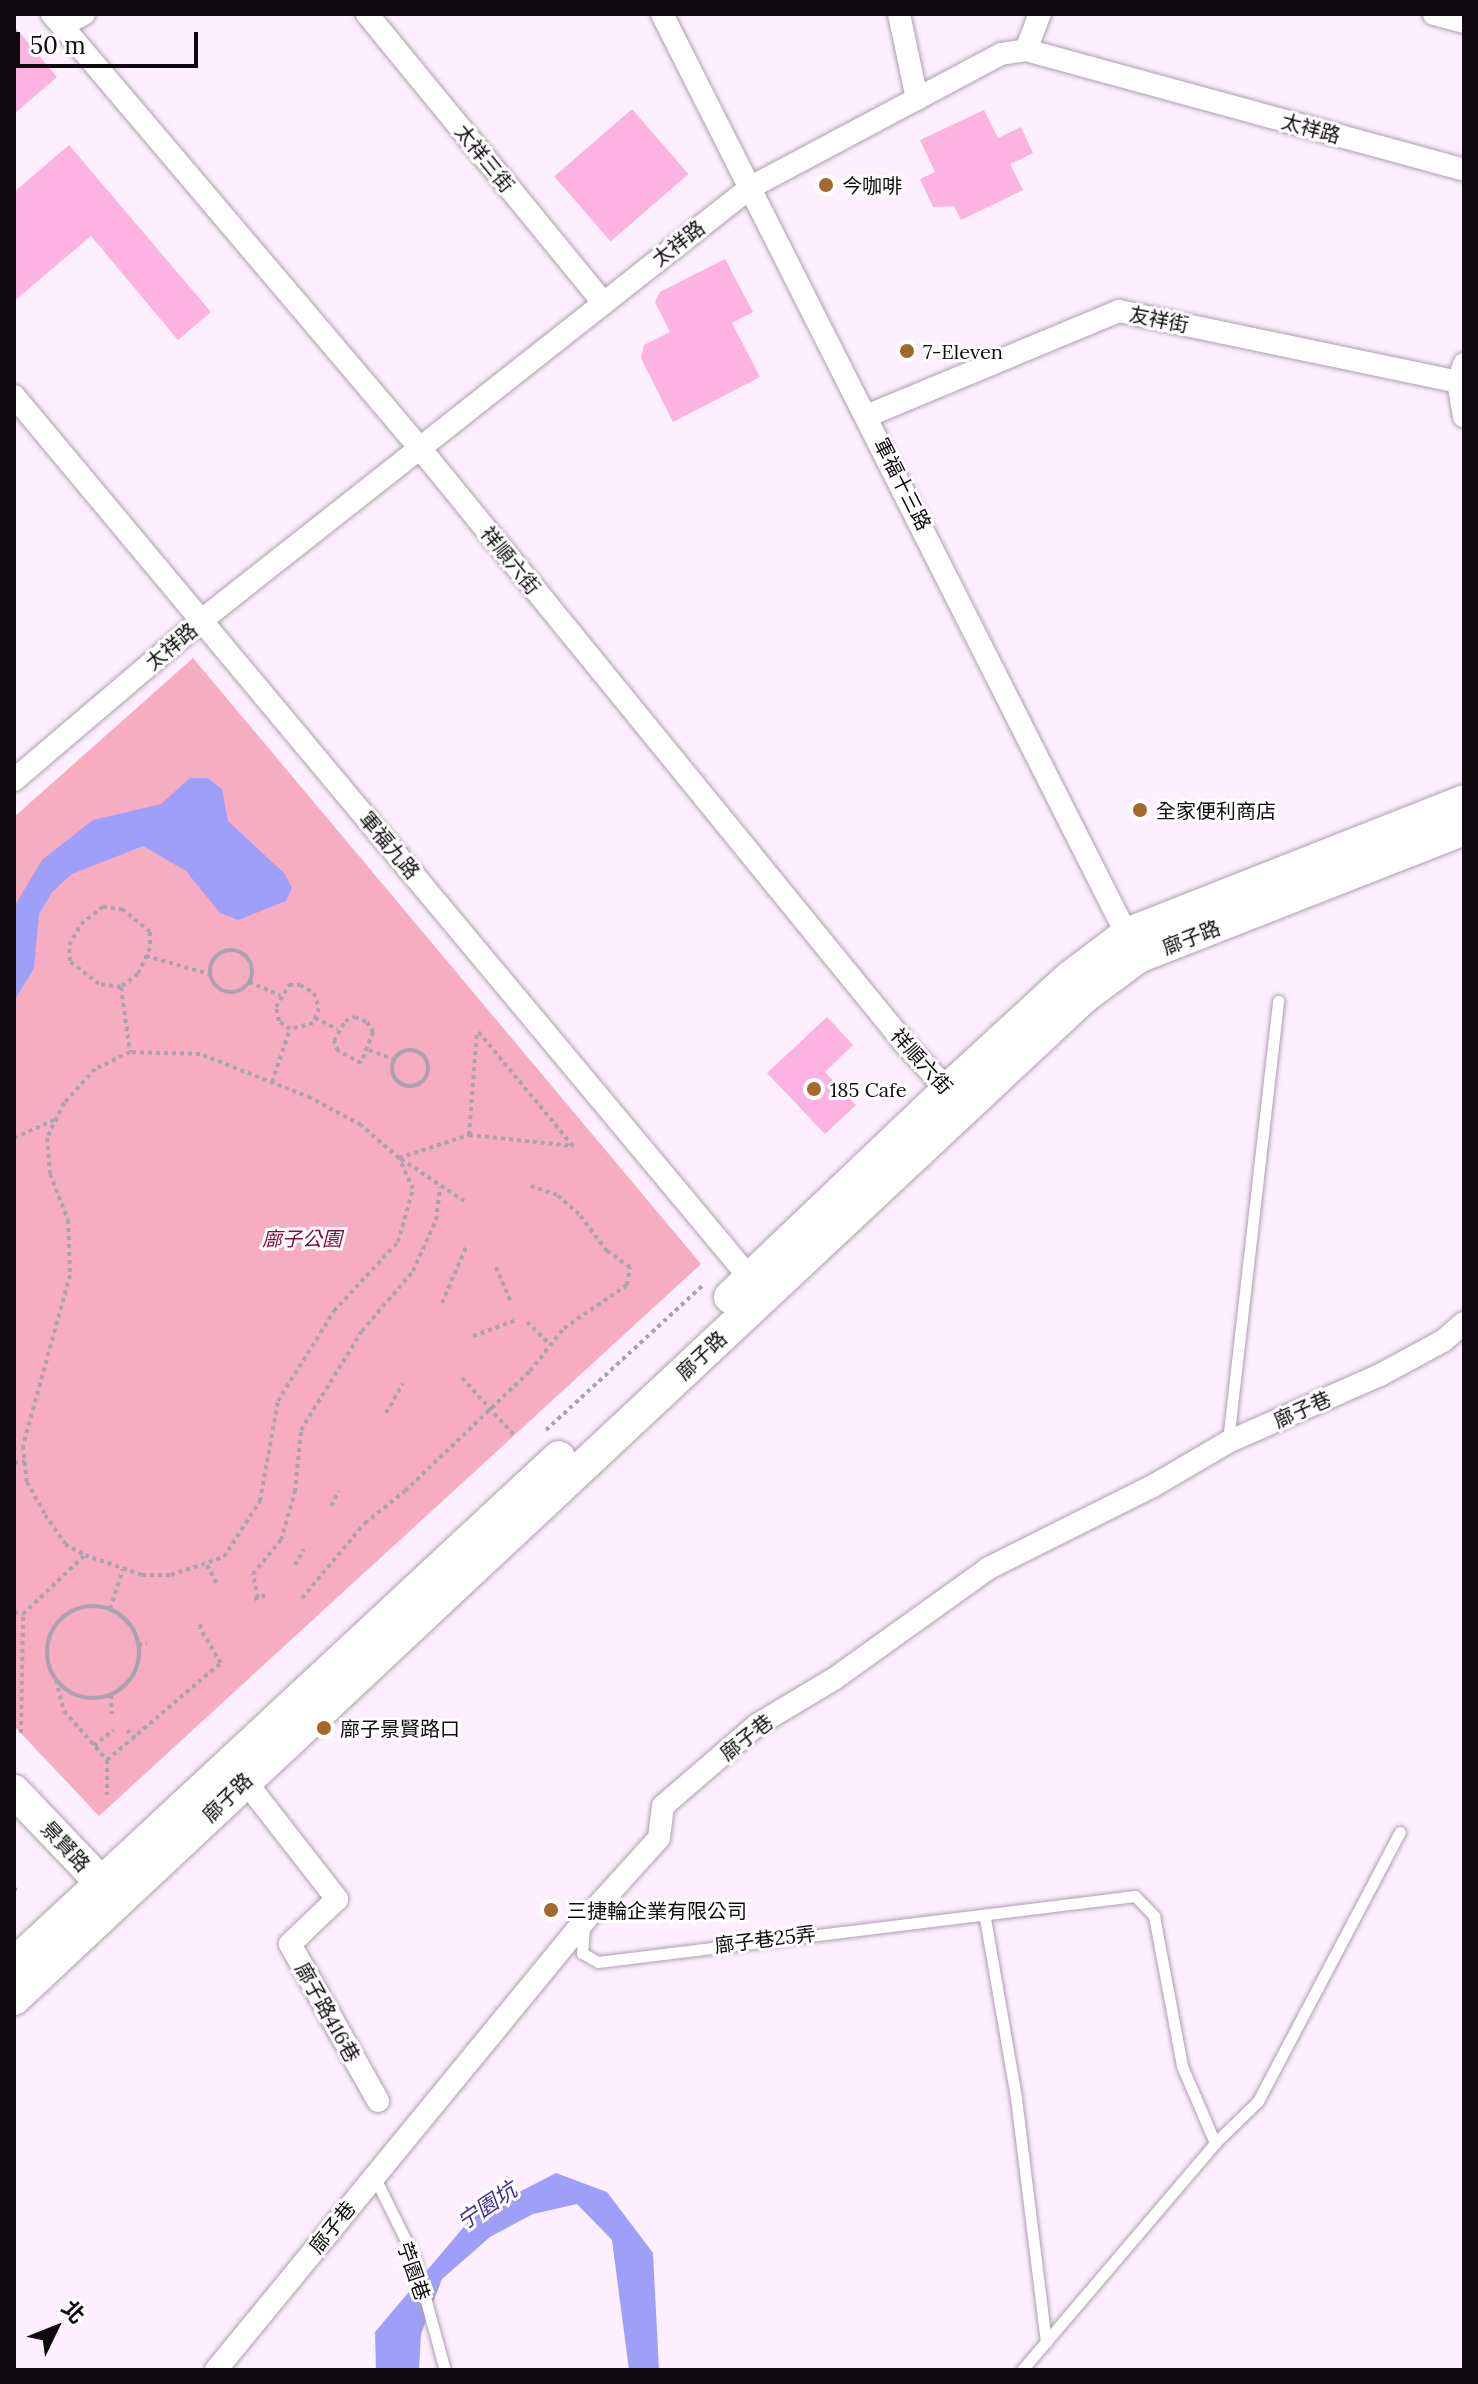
<!DOCTYPE html>
<html>
<head>
<meta charset="utf-8">
<style>
	body { margin:0 }
	#map { position:relative; width:1478px; height:2384px; overflow:hidden; background:#fdefff; font-family:Lora,"Noto Sans TC",serif }
	div>[style] { position:absolute }
	[style*='--x'] { left:calc(var(--x)*1px); top:calc(var(--y)*1px); width:calc(var(--w)*1px); rotate:calc(var(--a)*1deg) }
	.green>* { inset:0; background:#f6adc1 }
	.water>* { inset:0; background:#9e9ff8 }
	.building>* { inset:0; background:#fdb3e1; transform-origin:0 0 }
	.path>* { height:4px; margin-top:-2px; transform-origin:0; background:repeating-linear-gradient(90deg,#aca1ae 0 4px,transparent 0 8px) }
	.path>.ring { margin:-2px; padding:0; box-sizing:content-box; background:none; border:4px solid #aca1ae; border-radius:50% }
	.roads { filter:drop-shadow(0 0 2px #ac9fae) drop-shadow(0 0 2px #ac9fae) }
	.lane>* { height:11px; margin:-5.5px; padding:0 5.5px; transform-origin:5.5px; border-radius:5.5px; background:#fff }
	.street>* { height:22px; margin:-11px; padding:0 11px; transform-origin:11px; border-radius:11px; background:#fff }
	.secondary>* { height:32px; margin:-16px; padding:0 16px; transform-origin:16px; border-radius:16px; background:#fff }
	.dots>* { width:22px; height:22px; translate:-50% -50%; box-sizing:border-box; border:4px solid #fff; border-radius:50% }
	span { translate:-50% -50%; white-space:nowrap; text-align:center; line-height:1.15; -webkit-text-stroke:6px #fff; paint-order:stroke }
	.street-label { font-size:20px; color:#0f0a0f }
	.poi-label { font-size:20px; color:#0f0a0f }
	.left { translate:0 -50%; text-align:left }
	.park-label { font-size:20px; color:#870a44; font-style:italic }
	.water-label { font-size:22px; color:#3e3096; font-style:italic }
	.frame { position:absolute; inset:0; border:16px solid #0f0a0f; pointer-events:none }
	.north { position:absolute; left:16px; top:2288px; width:80px; height:80px; -webkit-text-stroke:6px #fff; paint-order:stroke; rotate:47deg; font-size:22px; font-weight:700; line-height:32px; text-align:center; color:#0f0a0f }
	.north::after { content:''; display:block; margin:auto; width:28px; height:36px; background:#0f0a0f; clip-path:polygon(50% 0,100% 100%,50% 72%,0 100%) }
	.scale { position:absolute; left:16px; top:32px; width:182px; height:36px; box-sizing:border-box; border:4px solid #0f0a0f; border-top:0; padding-left:10px; font-size:24px; line-height:28px; white-space:nowrap; color:#0f0a0f; -webkit-text-stroke:6px #fff; paint-order:stroke }
</style>
</head>
<body>
<div id="map">
	<div class="green">
		<div style="clip-path:polygon(193px 658px,701px 1264px,99px 1816px,14px 1726px,14px 817px)"></div>
	</div>
	<div class="water">
		<div style="clip-path:polygon(190px 778px,207px 778px,222px 789px,228px 821px,285px 874px,292px 888px,286px 901px,238px 920px,220px 913px,186px 871px,143px 846px,72px 874px,52px 892px,39px 914px,34px 968px,14px 1001px,14px 1040px,14px 907px,42px 860px,93px 820px,161px 804px)"></div>
		<div style="clip-path:polygon(556px 2173px,607px 2192px,653px 2253px,659px 2370px,629px 2370px,612px 2240px,577px 2204px,533px 2214px,490px 2237px,442px 2279px,421px 2334px,419px 2370px,376px 2370px,375px 2332px,473px 2216px)"></div>
	</div>
	<div class="building">
		<div style="clip-path:polygon(14px 26px,57px 77px,14px 114px)"></div>
		<div style="left:632px;top:109px;width:86px;height:103px;rotate:49deg"></div>
		<div style="clip-path:polygon(984px 110px,998px 138px,1021px 127px,1033px 153px,1010px 164px,1023px 190px,961px 220px,954px 206px,933px 207px,920px 179px,935px 172px,920px 140px)"></div>
		<div style="clip-path:polygon(69px 145px,211px 312px,178px 340px,91px 236px,14px 301px,14px 192px)"></div>
		<div style="clip-path:polygon(725px 259px,753px 312px,732px 323px,760px 377px,673px 422px,641px 358px,644px 345px,670px 332px,655px 302px,660px 292px)"></div>
		<div style="clip-path:polygon(827px 1017px,853px 1045px,825px 1072px,856px 1105px,825px 1134px,767px 1073px)"></div>
	</div>
	<div class="path">
		<div class="ring" style="left:210px;top:950px;width:38px;height:38px"></div>
		<div style="--x:146;--y:956;--w:66;--a:15.9"></div>
		<div style="--x:249;--y:982;--w:34;--a:23"></div>
		<div style="--x:121;--y:987;--w:22;--a:-172"></div>
		<div style="--x:99;--y:984;--w:37;--a:-142"></div>
		<div style="--x:70;--y:961;--w:16;--a:-94"></div>
		<div style="--x:69;--y:945;--w:24;--a:-60"></div>
		<div style="--x:81;--y:924;--w:28;--a:-38"></div>
		<div style="--x:103;--y:907;--w:19;--a:6"></div>
		<div style="--x:122;--y:909;--w:36;--a:39"></div>
		<div style="--x:150;--y:932;--w:16;--a:90"></div>
		<div style="--x:150;--y:948;--w:29;--a:115"></div>
		<div style="--x:138;--y:974;--w:21;--a:143"></div>
		<div style="--x:121;--y:987;--w:66;--a:82.1"></div>
		<div style="--x:355;--y:1017;--w:13;--a:23"></div>
		<div style="--x:367;--y:1022;--w:12;--a:59"></div>
		<div style="--x:373;--y:1032;--w:33;--a:111"></div>
		<div style="--x:361;--y:1063;--w:26;--a:-152"></div>
		<div style="--x:338;--y:1051;--w:11;--a:-112"></div>
		<div style="--x:334;--y:1041;--w:23;--a:-61"></div>
		<div style="--x:345;--y:1021;--w:11;--a:-22"></div>
		<div style="--x:315;--y:1018;--w:25;--a:26"></div>
		<div class="ring" style="left:392px;top:1050px;width:32px;height:32px"></div>
		<div style="--x:369;--y:1050;--w:25;--a:21"></div>
		<div style="--x:272;--y:1082;--w:56;--a:-71.2"></div>
		<div style="--x:290;--y:1029;--w:14;--a:-144"></div>
		<div style="--x:279;--y:1021;--w:14;--a:-102"></div>
		<div style="--x:276;--y:1007;--w:26;--a:-59"></div>
		<div style="--x:289;--y:985;--w:11;--a:0"></div>
		<div style="--x:300;--y:985;--w:16;--a:30"></div>
		<div style="--x:314;--y:993;--w:16;--a:72"></div>
		<div style="--x:319;--y:1008;--w:16;--a:112"></div>
		<div style="--x:313;--y:1023;--w:24;--a:165"></div>
		<div style="--x:469;--y:1135;--w:103;--a:-85.6"></div>
		<div style="--x:14;--y:1138;--w:44;--a:-24.2"></div>
		<div style="--x:399;--y:1158;--w:74;--a:-18.2"></div>
		<div style="--x:469;--y:1135;--w:105;--a:6"></div>
		<div style="--x:573;--y:1146;--w:151;--a:-129.6"></div>
		<div style="--x:401;--y:1159;--w:76;--a:33.7"></div>
		<div style="--x:496;--y:1267;--w:36;--a:67"></div>
		<div style="--x:442;--y:1303;--w:61;--a:-66.8"></div>
		<div style="--x:527;--y:1322;--w:32;--a:44"></div>
		<div style="--x:473;--y:1336;--w:44;--a:-20.1"></div>
		<div style="--x:462;--y:1378;--w:77;--a:47.6"></div>
		<div style="--x:386;--y:1413;--w:34;--a:-60"></div>
		<div style="--x:546;--y:1430;--w:215;--a:-42.7"></div>
		<div style="--x:14;--y:1463;--w:11;--a:-10"></div>
		<div style="--x:331;--y:1506;--w:17;--a:-62"></div>
		<div style="--x:207;--y:1565;--w:24;--a:62"></div>
		<div style="--x:295;--y:1565;--w:18;--a:-61"></div>
		<div style="--x:258;--y:1598;--w:25;--a:-102"></div>
		<div style="--x:253;--y:1574;--w:44;--a:-50.5"></div>
		<div style="--x:281;--y:1540;--w:50;--a:-73.7"></div>
		<div style="--x:295;--y:1492;--w:62;--a:-84.5"></div>
		<div style="--x:301;--y:1430;--w:116;--a:-58.4"></div>
		<div style="--x:362;--y:1331;--w:79;--a:-49.6"></div>
		<div style="--x:413;--y:1271;--w:56;--a:-65.7"></div>
		<div style="--x:436;--y:1220;--w:33;--a:-83"></div>
		<div style="--x:302;--y:1598;--w:98;--a:-50"></div>
		<div style="--x:365;--y:1523;--w:51;--a:-38.7"></div>
		<div style="--x:405;--y:1491;--w:173;--a:-43.8"></div>
		<div style="--x:530;--y:1371;--w:55;--a:-51.7"></div>
		<div style="--x:564;--y:1328;--w:76;--a:-34.3"></div>
		<div style="--x:627;--y:1285;--w:18;--a:-81"></div>
		<div style="--x:630;--y:1267;--w:28;--a:-145"></div>
		<div style="--x:607;--y:1251;--w:46;--a:-127.1"></div>
		<div style="--x:579;--y:1214;--w:29;--a:-139"></div>
		<div style="--x:557;--y:1195;--w:31;--a:-161"></div>
		<div style="--x:254;--y:1599;--w:13;--a:-18"></div>
		<div class="ring" style="left:47px;top:1606px;width:88px;height:88px"></div>
		<div style="--x:110;--y:1609;--w:42;--a:-72"></div>
		<div style="--x:14;--y:1612;--w:9;--a:13"></div>
		<div style="--x:138;--y:1645;--w:9;--a:-13"></div>
		<div style="--x:56;--y:1680;--w:32;--a:76"></div>
		<div style="--x:64;--y:1711;--w:65;--a:48.7"></div>
		<div style="--x:107;--y:1760;--w:35;--a:90"></div>
		<div style="--x:111;--y:1695;--w:19;--a:87"></div>
		<div style="--x:127;--y:1730;--w:11;--a:45"></div>
		<div style="--x:21;--y:1733;--w:119;--a:-89"></div>
		<div style="--x:23;--y:1614;--w:86;--a:-43.6"></div>
		<div style="--x:85;--y:1555;--w:60;--a:19.3"></div>
		<div style="--x:142;--y:1575;--w:29;--a:0"></div>
		<div style="--x:171;--y:1575;--w:56;--a:-18.8"></div>
		<div style="--x:224;--y:1557;--w:67;--a:-57.3"></div>
		<div style="--x:260;--y:1501;--w:102;--a:-79.8"></div>
		<div style="--x:278;--y:1401;--w:106;--a:-58.1"></div>
		<div style="--x:334;--y:1311;--w:94;--a:-47.2"></div>
		<div style="--x:398;--y:1242;--w:55;--a:-74.2"></div>
		<div style="--x:413;--y:1189;--w:34;--a:-114"></div>
		<div style="--x:399;--y:1158;--w:50;--a:-139"></div>
		<div style="--x:361;--y:1125;--w:57;--a:-151.6"></div>
		<div style="--x:311;--y:1098;--w:119;--a:-158.4"></div>
		<div style="--x:200;--y:1054;--w:70;--a:-178.4"></div>
		<div style="--x:130;--y:1052;--w:39;--a:154"></div>
		<div style="--x:95;--y:1069;--w:46;--a:132.4"></div>
		<div style="--x:64;--y:1103;--w:39;--a:116"></div>
		<div style="--x:47;--y:1138;--w:36;--a:85"></div>
		<div style="--x:50;--y:1174;--w:49;--a:68.6"></div>
		<div style="--x:68;--y:1220;--w:55;--a:87.9"></div>
		<div style="--x:70;--y:1275;--w:177;--a:105.4"></div>
		<div style="--x:23;--y:1446;--w:36;--a:84"></div>
		<div style="--x:27;--y:1482;--w:38;--a:61"></div>
		<div style="--x:45;--y:1515;--w:35;--a:55"></div>
		<div style="--x:65;--y:1544;--w:23;--a:29"></div>
		<div style="--x:94;--y:1746;--w:25;--a:-40"></div>
		<div style="--x:107;--y:1760;--w:150;--a:-40.4"></div>
		<div style="--x:221;--y:1663;--w:42;--a:-121.4"></div>
		<div style="--x:199;--y:1627;--w:6;--a:-39"></div>
		<div style="--x:14;--y:1889;--w:3;--a:18"></div>
	</div>
	<div class="roads">
		<div class="lane">
			<div style="--x:1228;--y:1441;--w:443;--a:-83.5"></div>
			<div style="--x:985;--y:1918;--w:183;--a:80.2"></div>
			<div style="--x:1016;--y:2098;--w:246;--a:83"></div>
			<div style="--x:584;--y:1925;--w:28;--a:94"></div>
			<div style="--x:582;--y:1953;--w:18;--a:29"></div>
			<div style="--x:598;--y:1962;--w:541;--a:-7.01"></div>
			<div style="--x:1135;--y:1896;--w:28;--a:46"></div>
			<div style="--x:1154;--y:1916;--w:153;--a:79.4"></div>
			<div style="--x:1182;--y:2066;--w:84;--a:66.8"></div>
			<div style="--x:1215;--y:2143;--w:60;--a:-44.3"></div>
			<div style="--x:1258;--y:2101;--w:304;--a:-62.2"></div>
			<div style="--x:374;--y:2176;--w:90;--a:63.7"></div>
			<div style="--x:414;--y:2257;--w:117;--a:74.7"></div>
			<div style="--x:1022;--y:2370;--w:298;--a:-49.6"></div>
		</div>
		<div class="street">
			<div style="--x:52;--y:14;--w:568;--a:49.72"></div>
			<div style="--x:419;--y:447;--w:773;--a:50.83"></div>
			<div style="--x:907;--y:1046;--w:74;--a:47.2"></div>
			<div style="--x:367;--y:14;--w:371;--a:50.7"></div>
			<div style="--x:662;--y:14;--w:1043;--a:63.21"></div>
			<div style="--x:899;--y:14;--w:87;--a:78"></div>
			<div style="--x:1434;--y:14;--w:31;--a:15"></div>
			<div style="--x:62;--y:26;--w:25;--a:-29"></div>
			<div style="--x:1026;--y:50;--w:39;--a:-69"></div>
			<div style="--x:1464;--y:364;--w:19;--a:108"></div>
			<div style="--x:1458;--y:382;--w:35;--a:80"></div>
			<div style="--x:14;--y:396;--w:1163;--a:50.16"></div>
			<div style="--x:869;--y:415;--w:271;--a:-22.6"></div>
			<div style="--x:1119;--y:311;--w:352;--a:11.8"></div>
			<div style="--x:14;--y:780;--w:247;--a:-40.4"></div>
			<div style="--x:202;--y:620;--w:699;--a:-38.26"></div>
			<div style="--x:751;--y:187;--w:283;--a:-28"></div>
			<div style="--x:1001;--y:54;--w:25;--a:-9"></div>
			<div style="--x:1026;--y:50;--w:454;--a:15.3"></div>
			<div style="--x:245;--y:1781;--w:150;--a:52.1"></div>
			<div style="--x:337;--y:1899;--w:65;--a:136.2"></div>
			<div style="--x:290;--y:1944;--w:180;--a:60.7"></div>
			<div style="--x:216;--y:2370;--w:582;--a:-50.65"></div>
			<div style="--x:585;--y:1920;--w:110;--a:-47.9"></div>
			<div style="--x:659;--y:1838;--w:32;--a:-83"></div>
			<div style="--x:663;--y:1806;--w:124;--a:-40.8"></div>
			<div style="--x:757;--y:1725;--w:90;--a:-30.9"></div>
			<div style="--x:834;--y:1679;--w:191;--a:-35.6"></div>
			<div style="--x:989;--y:1568;--w:183;--a:-26.6"></div>
			<div style="--x:1153;--y:1486;--w:87;--a:-30.4"></div>
			<div style="--x:1228;--y:1442;--w:166;--a:-23.8"></div>
			<div style="--x:1380;--y:1375;--w:72;--a:-28.4"></div>
			<div style="--x:1443;--y:1341;--w:28;--a:-41"></div>
		</div>
		<div class="secondary">
			<div style="--x:730;--y:1297;--w:300;--a:-43.6"></div>
			<div style="--x:947;--y:1090;--w:167;--a:-42.6"></div>
			<div style="--x:1070;--y:977;--w:71;--a:-37"></div>
			<div style="--x:1127;--y:934;--w:362;--a:-21.5"></div>
			<div style="--x:14;--y:1791;--w:149;--a:46.4"></div>
			<div style="--x:14;--y:1964;--w:744;--a:-42.93"></div>
			<div style="--x:14;--y:1999;--w:1466;--a:-43.12"></div>
			<div style="--x:1084;--y:997;--w:67;--a:-36.5"></div>
			<div style="--x:1138;--y:957;--w:350;--a:-21.4"></div>
		</div>
	</div>
	<div class="dots">
		<div style="left:826px;top:185px;background:#a5672c"></div>
		<div style="left:907px;top:351px;background:#a5672c"></div>
		<div style="left:1140px;top:810px;background:#a5672c"></div>
		<div style="left:814px;top:1089px;background:#a5672c"></div>
		<div style="left:324px;top:1728px;background:#a5672c"></div>
		<div style="left:551px;top:1910px;background:#a5672c"></div>
	</div>
	<div class="street-label">
		<span style="left:1311px;top:128px;rotate:15deg">太祥路</span>
		<span style="left:485px;top:158px;rotate:51deg">太祥三街</span>
		<span style="left:678px;top:243px;rotate:-38deg">太祥路</span>
		<span style="left:1159px;top:319px;rotate:11deg">友祥街</span>
		<span style="left:903px;top:484px;rotate:63deg">軍福十三路</span>
		<span style="left:511px;top:560px;rotate:51deg">祥順六街</span>
		<span style="left:171px;top:646px;rotate:-40deg">太祥路</span>
		<span style="left:390px;top:845px;rotate:50deg">軍福九路</span>
		<span style="left:1191px;top:937px;rotate:-21deg">廍子路</span>
		<span style="left:922px;top:1061px;rotate:48deg">祥順六街</span>
		<span style="left:701px;top:1355px;rotate:-43deg">廍子路</span>
		<span style="left:1302px;top:1409px;rotate:-24deg">廍子巷</span>
		<span style="left:746px;top:1737px;rotate:-38deg">廍子巷</span>
		<span style="left:227px;top:1797px;rotate:-44deg">廍子路</span>
		<span style="left:66px;top:1846px;rotate:47deg">景賢路</span>
		<span style="left:765px;top:1939px;rotate:-7deg">廍子巷25弄</span>
		<span style="left:328px;top:2012px;rotate:61deg">廍子路416巷</span>
		<span style="left:332px;top:2227px;rotate:-51deg">廍子巷</span>
		<span style="left:414px;top:2271px;rotate:71deg">苧園巷</span>
	</div>
	<div class="poi-label">
		<span class="left" style="left:842px;top:185px">今咖啡</span>
		<span class="left" style="left:923px;top:351px">7-Eleven</span>
		<span class="left" style="left:1156px;top:810px">全家便利商店</span>
		<span class="left" style="left:830px;top:1089px">185 Cafe</span>
		<span class="left" style="left:340px;top:1728px">廍子景賢路口</span>
		<span class="left" style="left:567px;top:1910px">三捷輪企業有限公司</span>
	</div>
	<div class="park-label">
		<span style="left:302px;top:1238px">廍子公園</span>
	</div>
	<div class="water-label">
		<span style="left:487px;top:2206px;rotate:-34deg">宁園坑</span>
	</div>
	<div class="frame"></div>
	<div class="north">北</div>
	<div class="scale">50 m</div>
</div>
</body>
</html>
